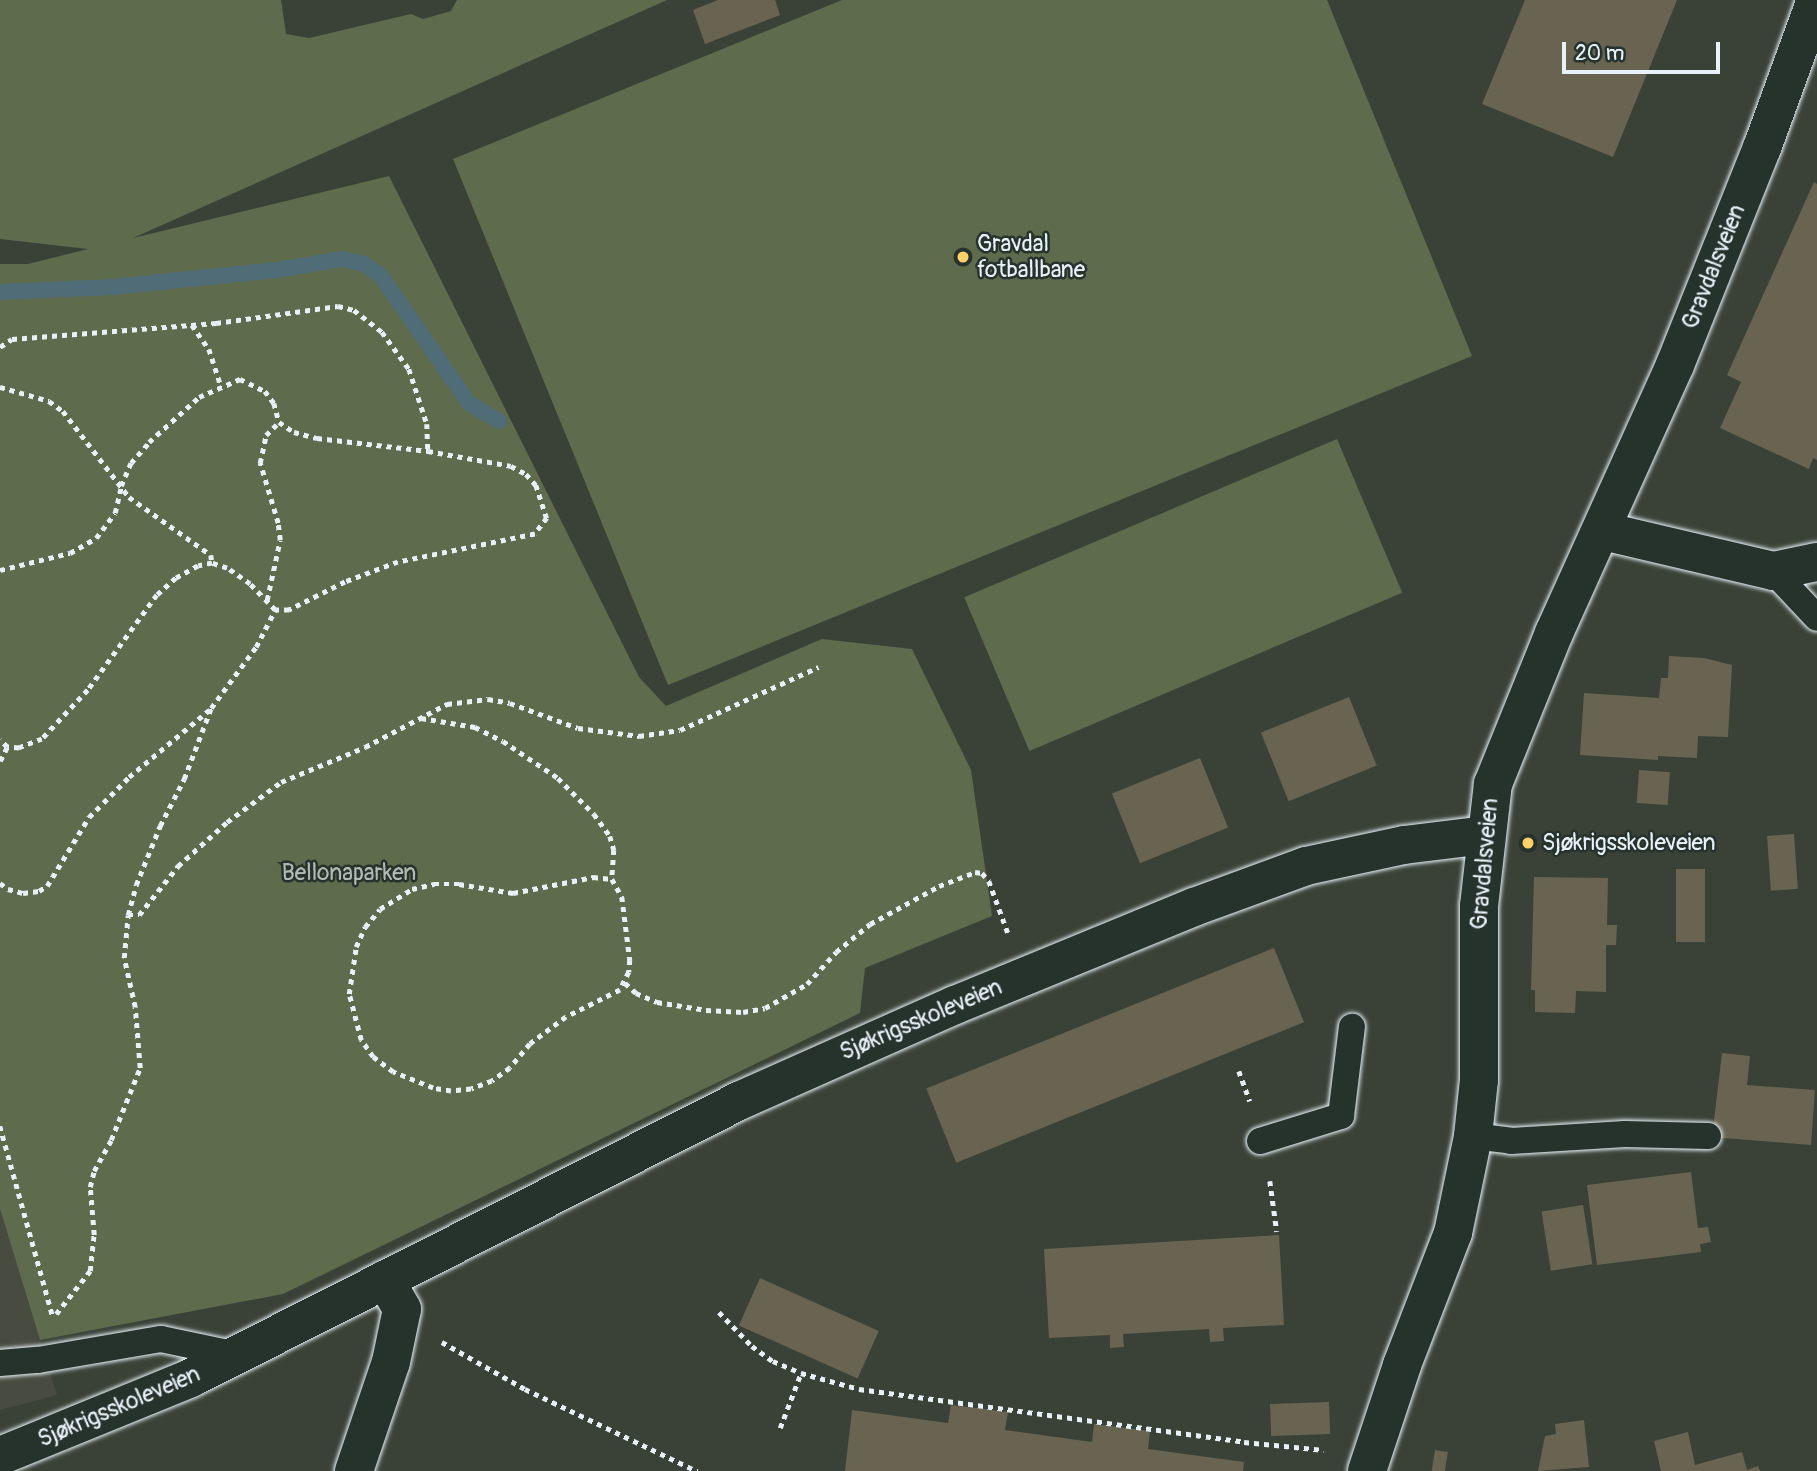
<!DOCTYPE html>
<html>
<head>
<meta charset="utf-8">
<style>
	body { margin:0 }
	#map { position:relative; width:1817px; height:1471px; overflow:hidden; background:#3a4238; font-family:Pangolin,sans-serif }
	div>[style] { position:absolute }
	[style*='--x'] { left:calc(var(--x)*1px); top:calc(var(--y)*1px); width:calc(var(--w)*1px); rotate:calc(var(--a)*1deg) }
	.built>* { inset:0; background:#484c40 }
	.green>* { inset:0; background:#5e6b4c; transform-origin:0 0 }
	.stream>* { height:16px; margin:-8px; padding:0 8px; transform-origin:8px; border-radius:8px; background:#506c76 }
	.building>* { inset:0; background:#686451; transform-origin:0 0 }
	.path>* { height:4.5px; margin-top:-2.25px; transform-origin:0; background:repeating-linear-gradient(90deg,#e8f1f8 0 5px,transparent 0 10px) }
	.roads { filter:drop-shadow(0 0 2px #e8f1f8) drop-shadow(0 0 2px #e8f1f8) }
	.lane>* { height:26px; margin:-13px; padding:0 13px; transform-origin:13px; border-radius:13px; background:#26332d }
	.street>* { height:38px; margin:-19px; padding:0 19px; transform-origin:19px; border-radius:19px; background:#26332d }
	.secondary>* { height:38px; margin:-19px; padding:0 19px; transform-origin:19px; border-radius:19px; background:#26332d }
	.dots>* { width:19px; height:19px; translate:-50% -50%; box-sizing:border-box; border:4px solid #26332d; border-radius:50% }
	span { translate:-50% -50%; white-space:nowrap; text-align:center; line-height:1.15; -webkit-text-stroke:5px #26332d; paint-order:stroke }
	.poi-label { font-size:23px; color:#e8f1f8 }
	.left { translate:0 -50%; text-align:left }
	.street-label { font-size:23px; color:#e8f1f8 }
	.park-label { font-size:23px; color:#b1bbb3 }
	.scale { position:absolute; left:1562px; top:42px; width:158px; height:32px; box-sizing:border-box; border:4px solid #e8f1f8; border-top:0; padding-left:9px; font-size:21px; line-height:24px; white-space:nowrap; color:#e8f1f8; -webkit-text-stroke:5px #26332d; paint-order:stroke }
</style>
</head>
<body>
<div id="map">
	<div class="built">
		<div style="clip-path:polygon(0 1209px,57px 1395px,0 1410px)"></div>
	</div>
	<div class="green">
		<div style="clip-path:polygon(0 0,281px 0,286px 34px,309px 38px,411px 14px,423px 19px,451px 11px,457px 0,667px 0,133px 238px,389px 176px,639px 677px,666px 706px,822px 639px,912px 649px,971px 770px,992px 916px,865px 968px,860px 1013px,283px 1294px,40px 1340px,0 1209px,0 264px,28px 264px,88px 249px,0 239px)"></div>
		<div style="clip-path:polygon(842px 0,1327px 0,1472px 356px,668px 685px,453px 159px)"></div>
		<div style="left:1337px;top:439px;width:167px;height:405px;rotate:67deg"></div>
	</div>
	<div class="stream">
		<div style="--x:0;--y:292;--w:112;--a:-2.6"></div>
		<div style="--x:112;--y:287;--w:166;--a:-5.9"></div>
		<div style="--x:277;--y:270;--w:67;--a:-9.5"></div>
		<div style="--x:343;--y:259;--w:22;--a:13"></div>
		<div style="--x:364;--y:264;--w:21;--a:35"></div>
		<div style="--x:381;--y:276;--w:155;--a:55.3"></div>
		<div style="--x:469;--y:403;--w:35;--a:31"></div>
	</div>
	<div class="building">
		<div style="clip-path:polygon(718px 0,775px 0,780px 15px,705px 44px,693px 10px)"></div>
		<div style="clip-path:polygon(1525px 0,1677px 0,1613px 157px,1482px 104px)"></div>
		<div style="clip-path:polygon(1814px 182px,1817px 184px,1817px 460px,1813px 458px,1809px 469px,1720px 428px,1741px 382px,1727px 375px)"></div>
		<div style="clip-path:polygon(1669px 656px,1704px 658px,1732px 665px,1728px 737px,1698px 736px,1697px 758px,1658px 756px,1658px 760px,1580px 755px,1584px 693px,1659px 698px,1661px 678px,1668px 678px)"></div>
		<div style="left:1349px;top:697px;width:74px;height:95px;rotate:68deg"></div>
		<div style="left:1200px;top:758px;width:75px;height:95px;rotate:68deg"></div>
		<div style="left:1639px;top:770px;width:31px;height:33px;rotate:4deg"></div>
		<div style="left:1794px;top:834px;width:55px;height:27px;rotate:86deg"></div>
		<div style="left:1676px;top:869px;width:29px;height:73px"></div>
		<div style="clip-path:polygon(1534px 877px,1608px 878px,1607px 925px,1617px 925px,1616px 945px,1606px 945px,1606px 992px,1576px 991px,1575px 1013px,1535px 1012px,1535px 990px,1531px 990px)"></div>
		<div style="left:1274px;top:948px;width:80px;height:375px;rotate:68deg"></div>
		<div style="clip-path:polygon(1722px 1053px,1750px 1056px,1747px 1085px,1815px 1090px,1811px 1145px,1712px 1137px)"></div>
		<div style="clip-path:polygon(1691px 1172px,1698px 1228px,1708px 1227px,1711px 1242px,1700px 1244px,1701px 1252px,1597px 1265px,1587px 1185px)"></div>
		<div style="left:1583px;top:1205px;width:60px;height:42px;rotate:81deg"></div>
		<div style="clip-path:polygon(1279px 1235px,1284px 1325px,1223px 1328px,1224px 1341px,1210px 1342px,1209px 1329px,1123px 1334px,1124px 1347px,1110px 1348px,1110px 1335px,1049px 1338px,1044px 1249px)"></div>
		<div style="left:760px;top:1278px;width:130px;height:52px;rotate:24deg"></div>
		<div style="left:1329px;top:1402px;width:32px;height:59px;rotate:88deg"></div>
		<div style="clip-path:polygon(951px 1405px,1008px 1412px,1005px 1430px,1092px 1442px,1094px 1424px,1150px 1431px,1148px 1449px,1244px 1462px,1243px 1471px,845px 1471px,852px 1410px,948px 1423px)"></div>
		<div style="clip-path:polygon(1584px 1420px,1589px 1467px,1538px 1471px,1545px 1436px,1556px 1434px,1555px 1424px)"></div>
		<div style="clip-path:polygon(1688px 1432px,1695px 1465px,1742px 1452px,1747px 1470px,1758px 1466px,1760px 1471px,1661px 1471px,1654px 1441px)"></div>
		<div style="left:1435px;top:1450px;width:13px;height:21px;rotate:9deg"></div>
	</div>
	<div class="path">
		<div style="--x:192;--y:325;--w:29;--a:55"></div>
		<div style="--x:209;--y:349;--w:38;--a:72"></div>
		<div style="--x:0;--y:347;--w:14;--a:-34"></div>
		<div style="--x:12;--y:339;--w:205;--a:-4.5"></div>
		<div style="--x:216;--y:323;--w:123;--a:-7.9"></div>
		<div style="--x:338;--y:306;--w:16;--a:14"></div>
		<div style="--x:354;--y:310;--w:36;--a:38"></div>
		<div style="--x:382;--y:332;--w:46;--a:53.9"></div>
		<div style="--x:409;--y:369;--w:58;--a:71.9"></div>
		<div style="--x:427;--y:424;--w:27;--a:88"></div>
		<div style="--x:0;--y:387;--w:51;--a:15.9"></div>
		<div style="--x:49;--y:401;--w:17;--a:36"></div>
		<div style="--x:63;--y:411;--w:108;--a:52.5"></div>
		<div style="--x:129;--y:497;--w:100;--a:35.3"></div>
		<div style="--x:211;--y:555;--w:8;--a:83"></div>
		<div style="--x:0;--y:570;--w:72;--a:-13.7"></div>
		<div style="--x:70;--y:553;--w:30;--a:-30"></div>
		<div style="--x:96;--y:538;--w:31;--a:-53"></div>
		<div style="--x:115;--y:513;--w:28;--a:-77"></div>
		<div style="--x:121;--y:486;--w:25;--a:-67"></div>
		<div style="--x:131;--y:463;--w:28;--a:-49"></div>
		<div style="--x:149;--y:442;--w:67;--a:-42"></div>
		<div style="--x:199;--y:397;--w:45;--a:-23.7"></div>
		<div style="--x:240;--y:379;--w:28;--a:26"></div>
		<div style="--x:265;--y:391;--w:15;--a:53"></div>
		<div style="--x:274;--y:403;--w:20;--a:75"></div>
		<div style="--x:279;--y:422;--w:18;--a:34"></div>
		<div style="--x:294;--y:432;--w:24;--a:15"></div>
		<div style="--x:317;--y:438;--w:112;--a:6.7"></div>
		<div style="--x:428;--y:451;--w:84;--a:10.2"></div>
		<div style="--x:511;--y:466;--w:17;--a:28"></div>
		<div style="--x:526;--y:474;--w:15;--a:48"></div>
		<div style="--x:536;--y:485;--w:35;--a:72"></div>
		<div style="--x:547;--y:518;--w:20;--a:127"></div>
		<div style="--x:535;--y:534;--w:140;--a:168.4"></div>
		<div style="--x:398;--y:562;--w:57;--a:159.3"></div>
		<div style="--x:345;--y:582;--w:63;--a:153.4"></div>
		<div style="--x:289;--y:610;--w:14;--a:180"></div>
		<div style="--x:275;--y:610;--w:36;--a:-134"></div>
		<div style="--x:250;--y:584;--w:28;--a:-145"></div>
		<div style="--x:227;--y:568;--w:16;--a:-162"></div>
		<div style="--x:212;--y:563;--w:14;--a:168"></div>
		<div style="--x:198;--y:566;--w:25;--a:151"></div>
		<div style="--x:176;--y:578;--w:25;--a:138"></div>
		<div style="--x:157;--y:595;--w:117;--a:126"></div>
		<div style="--x:88;--y:690;--w:67;--a:133.2"></div>
		<div style="--x:42;--y:739;--w:25;--a:159"></div>
		<div style="--x:19;--y:748;--w:12;--a:-175"></div>
		<div style="--x:7;--y:747;--w:10;--a:-135"></div>
		<div style="--x:267;--y:600;--w:61;--a:-77.8"></div>
		<div style="--x:280;--y:540;--w:17;--a:-97"></div>
		<div style="--x:278;--y:523;--w:63;--a:-106.7"></div>
		<div style="--x:260;--y:463;--w:29;--a:-78"></div>
		<div style="--x:266;--y:435;--w:18;--a:-45"></div>
		<div style="--x:421;--y:718;--w:55;--a:9.5"></div>
		<div style="--x:475;--y:727;--w:31;--a:27"></div>
		<div style="--x:503;--y:741;--w:66;--a:33.9"></div>
		<div style="--x:558;--y:778;--w:51;--a:45"></div>
		<div style="--x:594;--y:814;--w:27;--a:54"></div>
		<div style="--x:610;--y:836;--w:15;--a:74"></div>
		<div style="--x:614;--y:850;--w:29;--a:94"></div>
		<div style="--x:0;--y:761;--w:16;--a:-63"></div>
		<div style="--x:593;--y:877;--w:19;--a:6"></div>
		<div style="--x:612;--y:879;--w:21;--a:61"></div>
		<div style="--x:622;--y:897;--w:64;--a:82.8"></div>
		<div style="--x:630;--y:960;--w:12;--a:95"></div>
		<div style="--x:629;--y:972;--w:20;--a:117"></div>
		<div style="--x:620;--y:990;--w:60;--a:153.4"></div>
		<div style="--x:566;--y:1017;--w:45;--a:143.1"></div>
		<div style="--x:530;--y:1044;--w:31;--a:130"></div>
		<div style="--x:510;--y:1068;--w:22;--a:144"></div>
		<div style="--x:492;--y:1081;--w:22;--a:159"></div>
		<div style="--x:471;--y:1089;--w:20;--a:174"></div>
		<div style="--x:451;--y:1091;--w:18;--a:-171"></div>
		<div style="--x:433;--y:1088;--w:43;--a:-158.2"></div>
		<div style="--x:393;--y:1072;--w:25;--a:-143"></div>
		<div style="--x:373;--y:1057;--w:21;--a:-125"></div>
		<div style="--x:361;--y:1040;--w:48;--a:-104.6"></div>
		<div style="--x:349;--y:994;--w:48;--a:-81.5"></div>
		<div style="--x:356;--y:947;--w:22;--a:-66"></div>
		<div style="--x:365;--y:927;--w:23;--a:-50"></div>
		<div style="--x:380;--y:909;--w:38;--a:-32"></div>
		<div style="--x:412;--y:889;--w:23;--a:-13"></div>
		<div style="--x:434;--y:884;--w:25;--a:0"></div>
		<div style="--x:459;--y:884;--w:55;--a:9.5"></div>
		<div style="--x:513;--y:893;--w:82;--a:-11.3"></div>
		<div style="--x:0;--y:883;--w:10;--a:37"></div>
		<div style="--x:8;--y:889;--w:16;--a:15"></div>
		<div style="--x:23;--y:893;--w:16;--a:-7"></div>
		<div style="--x:39;--y:891;--w:9;--a:-32"></div>
		<div style="--x:47;--y:886;--w:81;--a:-58.7"></div>
		<div style="--x:89;--y:817;--w:57;--a:-45"></div>
		<div style="--x:129;--y:777;--w:104;--a:-39.9"></div>
		<div style="--x:128;--y:915;--w:11;--a:0"></div>
		<div style="--x:139;--y:915;--w:63;--a:-51.5"></div>
		<div style="--x:178;--y:866;--w:66;--a:-41.9"></div>
		<div style="--x:227;--y:822;--w:67;--a:-36.5"></div>
		<div style="--x:281;--y:782;--w:91;--a:-22.6"></div>
		<div style="--x:365;--y:747;--w:93;--a:-27.7"></div>
		<div style="--x:447;--y:704;--w:41;--a:-7"></div>
		<div style="--x:488;--y:699;--w:22;--a:10"></div>
		<div style="--x:510;--y:703;--w:72;--a:20.2"></div>
		<div style="--x:578;--y:728;--w:62;--a:7.5"></div>
		<div style="--x:639;--y:736;--w:41;--a:-8.3"></div>
		<div style="--x:680;--y:730;--w:152;--a:-24.5"></div>
		<div style="--x:625;--y:983;--w:15;--a:42"></div>
		<div style="--x:636;--y:993;--w:23;--a:23"></div>
		<div style="--x:657;--y:1002;--w:50;--a:9.3"></div>
		<div style="--x:706;--y:1010;--w:37;--a:3"></div>
		<div style="--x:743;--y:1012;--w:22;--a:-10"></div>
		<div style="--x:765;--y:1008;--w:48;--a:-29.7"></div>
		<div style="--x:807;--y:984;--w:43;--a:-47.8"></div>
		<div style="--x:836;--y:952;--w:44;--a:-39.5"></div>
		<div style="--x:870;--y:924;--w:79;--a:-28.8"></div>
		<div style="--x:939;--y:886;--w:39;--a:-21"></div>
		<div style="--x:975;--y:872;--w:7;--a:8"></div>
		<div style="--x:982;--y:873;--w:11;--a:49"></div>
		<div style="--x:989;--y:881;--w:55;--a:69.9"></div>
		<div style="--x:1239;--y:1071;--w:32;--a:70"></div>
		<div style="--x:0;--y:1126;--w:198;--a:74.5"></div>
		<div style="--x:1270;--y:1181;--w:51;--a:82.2"></div>
		<div style="--x:719;--y:1312;--w:47;--a:45.9"></div>
		<div style="--x:752;--y:1346;--w:26;--a:36"></div>
		<div style="--x:773;--y:1361;--w:30;--a:23"></div>
		<div style="--x:801;--y:1373;--w:60;--a:15.4"></div>
		<div style="--x:859;--y:1389;--w:389;--a:7.8"></div>
		<div style="--x:1244;--y:1442;--w:80;--a:5.7"></div>
		<div style="--x:56;--y:1314;--w:55;--a:-51.7"></div>
		<div style="--x:90;--y:1271;--w:36;--a:-84"></div>
		<div style="--x:94;--y:1235;--w:48;--a:-94.8"></div>
		<div style="--x:90;--y:1187;--w:16;--a:-76"></div>
		<div style="--x:94;--y:1171;--w:35;--a:-61"></div>
		<div style="--x:111;--y:1140;--w:78;--a:-68.1"></div>
		<div style="--x:140;--y:1068;--w:61;--a:-94.7"></div>
		<div style="--x:135;--y:1007;--w:50;--a:-102.7"></div>
		<div style="--x:124;--y:958;--w:43;--a:-84.7"></div>
		<div style="--x:128;--y:915;--w:31;--a:-75"></div>
		<div style="--x:136;--y:885;--w:64;--a:-67.9"></div>
		<div style="--x:160;--y:826;--w:53;--a:-62.9"></div>
		<div style="--x:184;--y:779;--w:76;--a:-69.2"></div>
		<div style="--x:211;--y:708;--w:76;--a:-53.6"></div>
		<div style="--x:256;--y:647;--w:42;--a:-62.8"></div>
		<div style="--x:442;--y:1342;--w:95;--a:29.5"></div>
		<div style="--x:525;--y:1389;--w:191;--a:25.5"></div>
		<div style="--x:780;--y:1428;--w:59;--a:-69.1"></div>
	</div>
	<div class="roads">
		<div class="lane">
			<div style="--x:1773;--y:571;--w:64;--a:46.9"></div>
			<div style="--x:1473;--y:1136;--w:38;--a:7"></div>
			<div style="--x:1511;--y:1141;--w:114;--a:-3.5"></div>
			<div style="--x:1625;--y:1134;--w:83;--a:1.4"></div>
			<div style="--x:1260;--y:1141;--w:85;--a:-17.2"></div>
			<div style="--x:1341;--y:1116;--w:90;--a:-83"></div>
			<div style="--x:0;--y:1363;--w:38;--a:-5"></div>
			<div style="--x:38;--y:1360;--w:125;--a:-9.7"></div>
			<div style="--x:161;--y:1339;--w:78;--a:11.9"></div>
		</div>
		<div class="street">
			<div style="--x:1603;--y:531;--w:175;--a:13.2"></div>
			<div style="--x:1773;--y:571;--w:45;--a:-11.6"></div>
			<div style="--x:0;--y:1456;--w:206;--a:-22.2"></div>
			<div style="--x:191;--y:1378;--w:614;--a:-26.82"></div>
			<div style="--x:739;--y:1101;--w:236;--a:-24"></div>
			<div style="--x:955;--y:1005;--w:258;--a:-22.3"></div>
			<div style="--x:1194;--y:907;--w:119;--a:-20.1"></div>
			<div style="--x:1306;--y:866;--w:100;--a:-12.1"></div>
			<div style="--x:1404;--y:845;--w:82;--a:-7"></div>
			<div style="--x:354;--y:1471;--w:115;--a:-71.3"></div>
			<div style="--x:391;--y:1362;--w:54;--a:-78.3"></div>
			<div style="--x:402;--y:1309;--w:34;--a:-120"></div>
		</div>
		<div class="secondary">
			<div style="--x:1367;--y:1471;--w:112;--a:-71.7"></div>
			<div style="--x:1402;--y:1365;--w:142;--a:-68.9"></div>
			<div style="--x:1453;--y:1233;--w:99;--a:-78.3"></div>
			<div style="--x:1473;--y:1136;--w:56;--a:-83.9"></div>
			<div style="--x:1479;--y:1080;--w:174;--a:-90"></div>
			<div style="--x:1479;--y:906;--w:123;--a:-83.5"></div>
			<div style="--x:1493;--y:784;--w:163;--a:-68"></div>
			<div style="--x:1554;--y:633;--w:294;--a:-65.7"></div>
			<div style="--x:1675;--y:365;--w:234;--a:-68.2"></div>
			<div style="--x:1762;--y:148;--w:158;--a:-70"></div>
		</div>
	</div>
	<div class="dots">
		<div style="left:963px;top:257px;background:#ffd166"></div>
		<div style="left:1528px;top:843px;background:#ffd166"></div>
	</div>
	<div class="poi-label">
		<span class="left" style="left:977px;top:257px">Gravdal<br>fotballbane</span>
		<span class="left" style="left:1542px;top:843px">Sjøkrigsskoleveien</span>
	</div>
	<div class="street-label">
		<span style="left:1714px;top:267px;rotate:-68deg">Gravdalsveien</span>
		<span style="left:1485px;top:864px;rotate:-85deg">Gravdalsveien</span>
		<span style="left:921px;top:1020px;rotate:-23deg">Sjøkrigsskoleveien</span>
		<span style="left:119px;top:1407px;rotate:-23deg">Sjøkrigsskoleveien</span>
	</div>
	<div class="park-label">
		<span style="left:349px;top:873px">Bellonaparken</span>
	</div>
	<div class="scale">20 m</div>
</div>
</body>
</html>
